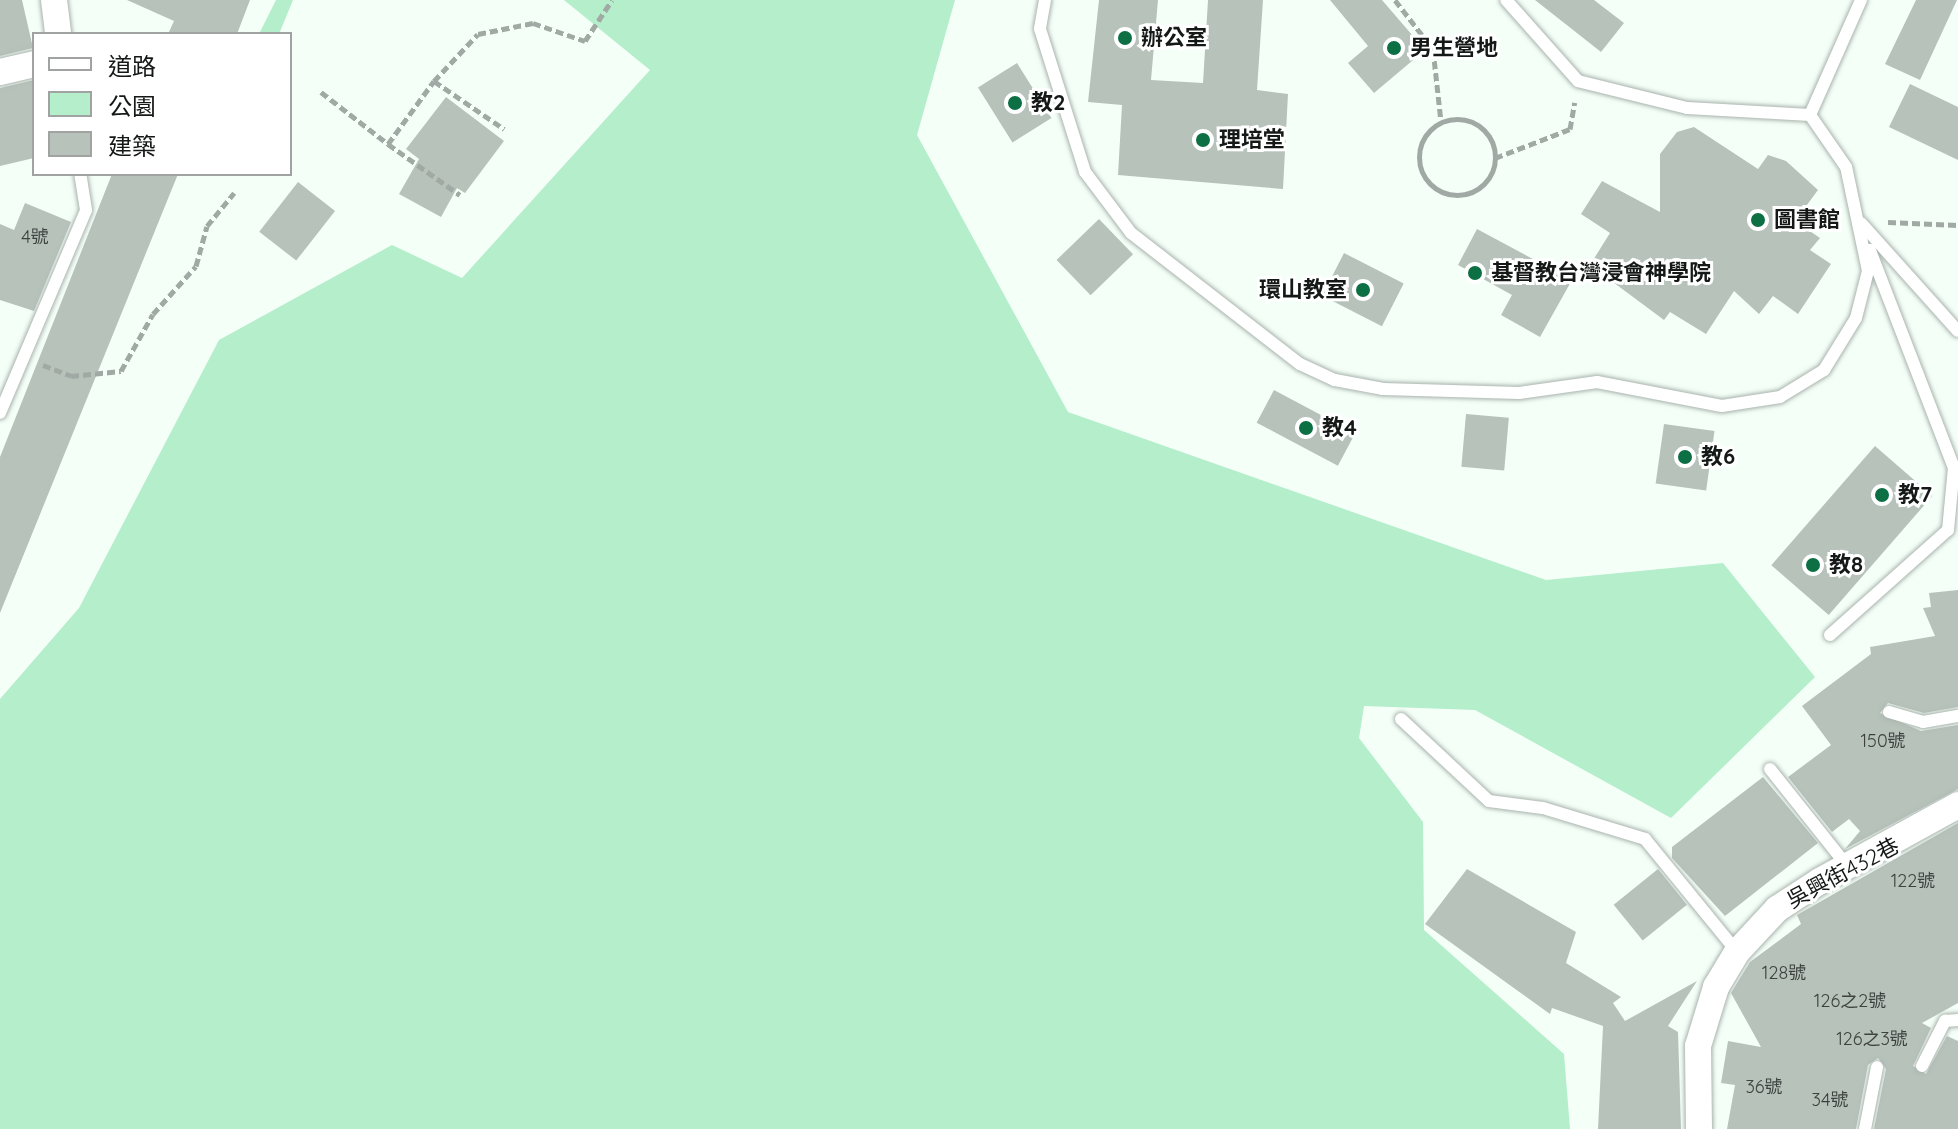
<!DOCTYPE html>
<html>
<head>
<meta charset="utf-8">
<style>
	body { margin:0 }
	#map { position:relative; width:1958px; height:1129px; overflow:hidden; background:#f4fff8; font-family:Quicksand,"Noto Sans TC",sans-serif }
	div>[style] { position:absolute }
	[style*='--x'] { left:calc(var(--x)*1px); top:calc(var(--y)*1px); width:calc(var(--w)*1px); rotate:calc(var(--a)*1deg) }
	.green>* { inset:0; background:#b4eecb }
	.building>* { inset:0; background:#b7c2bb; transform-origin:0 0 }
	.path>* { height:5px; margin-top:-2.5px; transform-origin:0; background:repeating-linear-gradient(90deg,#a1a9a4 0 8px,transparent 0 12px) }
	.path>.ring { margin:-2.5px; padding:0; box-sizing:content-box; background:none; border:5px solid #a1a9a4; border-radius:50% }
	.roads { filter:drop-shadow(0 0 2px #a9b4ad) drop-shadow(0 0 2px #a9b4ad) }
	.service>* { height:12px; margin:-6px; padding:0 6px; transform-origin:6px; border-radius:6px; background:#fff }
	.minor>* { height:26px; margin:-13px; padding:0 13px; transform-origin:13px; border-radius:13px; background:#fff }
	.dots>* { width:22px; height:22px; translate:-50% -50%; box-sizing:border-box; border:4px solid #fff; border-radius:50% }
	span { translate:-50% -50%; white-space:nowrap; text-align:center; line-height:1.15; -webkit-text-stroke:6px #fff; paint-order:stroke }
	.number-label { font-size:18px; color:#3d423f }
	.number-label span { -webkit-text-stroke-width:0 }
	.poi-label { font-size:22px; color:#141816; font-weight:700 }
	.left { translate:0 -50%; text-align:left }
	.right { translate:-100% -50%; text-align:right }
	.street-label { font-size:22px; color:#141816 }
	.legend { position:absolute; left:32px; top:32px; width:260px; height:144px; box-sizing:border-box; background:#fff; border:2px solid #a1a3a2; margin:0; padding:10px 14px; list-style:none; font-size:24px; color:#141816 }
	.legend li { display:flex; align-items:center; gap:16px; height:40px }
	.legend b { width:40px; border:2px solid #a1a3a2 }
</style>
</head>
<body>
<div id="map">
	<div class="green">
		<div style="clip-path:polygon(276px 0,293px 0,279px 34px,259px 34px)"></div>
		<div style="clip-path:polygon(564px 0,955px 0,917px 135px,1068px 412px,1546px 580px,1723px 563px,1815px 677px,1671px 818px,1475px 710px,1364px 706px,1359px 738px,1423px 822px,1424px 930px,1564px 1054px,1570px 1129px,0 1129px,0 699px,79px 608px,219px 340px,392px 245px,462px 278px,650px 70px)"></div>
	</div>
	<div class="building">
		<div style="clip-path:polygon(0 0,22px 0,33px 48px,0 56px)"></div>
		<div style="clip-path:polygon(127px 0,250px 0,237px 34px,168px 34px,174px 21px)"></div>
		<div style="clip-path:polygon(1099px 0,1158px 0,1151px 80px,1203px 83px,1208px 0,1263px 0,1257px 90px,1288px 94px,1283px 189px,1118px 175px,1122px 105px,1088px 102px)"></div>
		<div style="clip-path:polygon(1330px 0,1382px 0,1425px 50px,1374px 93px,1348px 63px,1368px 46px)"></div>
		<div style="clip-path:polygon(1535px 0,1594px 0,1624px 23px,1601px 52px)"></div>
		<div style="clip-path:polygon(1916px 0,1957px 0,1920px 80px,1885px 64px)"></div>
		<div style="left:1017px;top:63px;width:65px;height:46px;rotate:58deg"></div>
		<div style="clip-path:polygon(34px 80px,34px 158px,0 166px,0 88px)"></div>
		<div style="clip-path:polygon(1910px 84px,1958px 107px,1958px 160px,1889px 127px)"></div>
		<div style="clip-path:polygon(446px 97px,504px 141px,465px 193px,457px 188px,441px 217px,399px 194px,419px 159px,406px 149px)"></div>
		<div style="clip-path:polygon(1694px 127px,1758px 169px,1768px 155px,1786px 161px,1818px 190px,1795px 221px,1820px 238px,1810px 250px,1831px 264px,1798px 314px,1773px 296px,1759px 314px,1734px 291px,1706px 334px,1670px 312px,1664px 320px,1590px 265px,1610px 233px,1581px 214px,1602px 181px,1660px 212px,1660px 154px,1677px 132px)"></div>
		<div style="clip-path:polygon(112px 174px,178px 174px,0 613px,0 457px)"></div>
		<div style="left:298px;top:182px;width:47px;height:63px;rotate:38deg"></div>
		<div style="clip-path:polygon(25px 203px,71px 222px,34px 311px,0 300px,0 224px,14px 230px)"></div>
		<div style="left:1099px;top:219px;width:49px;height:59px;rotate:46deg"></div>
		<div style="clip-path:polygon(1477px 229px,1572px 280px,1540px 337px,1501px 315px,1512px 295px,1458px 265px)"></div>
		<div style="left:1344px;top:253px;width:67px;height:48px;rotate:27deg"></div>
		<div style="left:1274px;top:390px;width:92px;height:37px;rotate:28deg"></div>
		<div style="left:1466px;top:414px;width:43px;height:53px;rotate:5deg"></div>
		<div style="left:1664px;top:424px;width:51px;height:60px;rotate:8deg"></div>
		<div style="left:1875px;top:446px;width:76px;height:158px;rotate:41deg"></div>
		<div style="clip-path:polygon(1958px 590px,1958px 707px,1924px 713px,1888px 703px,1880px 713px,1921px 731px,1958px 725px,1958px 789px,1845px 849px,1860px 831px,1849px 819px,1832px 832px,1788px 777px,1831px 745px,1802px 706px,1871px 654px,1870px 647px,1935px 636px,1923px 608px,1931px 607px,1929px 593px)"></div>
		<div style="clip-path:polygon(1763px 777px,1818px 843px,1725px 916px,1672px 858px,1672px 847px)"></div>
		<div style="clip-path:polygon(1958px 823px,1958px 1003px,1922px 1023px,1931px 1028px,1913px 1066px,1926px 1074px,1947px 1036px,1958px 1041px,1958px 1129px,1874px 1129px,1886px 1069px,1878px 1058px,1868px 1065px,1856px 1129px,1727px 1129px,1735px 1085px,1721px 1083px,1728px 1041px,1761px 1047px,1731px 993px,1750px 962px,1801px 924px,1797px 915px)"></div>
		<div style="clip-path:polygon(1467px 869px,1576px 932px,1566px 963px,1621px 997px,1613px 1003px,1625px 1021px,1697px 981px,1668px 1026px,1678px 1032px,1681px 1129px,1598px 1129px,1603px 1026px,1552px 1008px,1550px 1014px,1425px 924px)"></div>
		<div style="left:1658px;top:869px;width:46px;height:57px;rotate:51deg"></div>
	</div>
	<div class="path">
		<div style="--x:1395;--y:0;--w:62;--a:52.2"></div>
		<div style="--x:1433;--y:49;--w:72;--a:83.7"></div>
		<div style="--x:434;--y:81;--w:64;--a:-46.9"></div>
		<div style="--x:478;--y:34;--w:56;--a:-11.3"></div>
		<div style="--x:533;--y:23;--w:55;--a:19.1"></div>
		<div style="--x:585;--y:41;--w:49;--a:-56.6"></div>
		<div style="--x:321;--y:92;--w:85;--a:37.8"></div>
		<div style="--x:388;--y:144;--w:78;--a:-53.9"></div>
		<div style="--x:434;--y:81;--w:85;--a:34.4"></div>
		<div class="ring" style="left:1419px;top:119px;width:71px;height:71px"></div>
		<div style="--x:388;--y:144;--w:88;--a:35.3"></div>
		<div style="--x:1495;--y:158;--w:80;--a:-21.1"></div>
		<div style="--x:1570;--y:129;--w:27;--a:-80"></div>
		<div style="--x:1888;--y:222;--w:70;--a:2.5"></div>
		<div style="--x:43;--y:365;--w:30;--a:21"></div>
		<div style="--x:71;--y:376;--w:50;--a:-5.7"></div>
		<div style="--x:121;--y:371;--w:65;--a:-60.7"></div>
		<div style="--x:153;--y:314;--w:64;--a:-48.1"></div>
		<div style="--x:196;--y:266;--w:41;--a:-74.6"></div>
		<div style="--x:207;--y:226;--w:43;--a:-50.7"></div>
	</div>
	<div class="roads">
		<div class="service">
			<div style="--x:1045;--y:0;--w:29;--a:100"></div>
			<div style="--x:1040;--y:29;--w:150;--a:72.5"></div>
			<div style="--x:1085;--y:172;--w:76;--a:53"></div>
			<div style="--x:1131;--y:233;--w:214;--a:37.8"></div>
			<div style="--x:1300;--y:364;--w:38;--a:25"></div>
			<div style="--x:1335;--y:380;--w:49;--a:10.6"></div>
			<div style="--x:1383;--y:389;--w:136;--a:1.7"></div>
			<div style="--x:1519;--y:393;--w:79;--a:-8"></div>
			<div style="--x:1597;--y:382;--w:127;--a:10.9"></div>
			<div style="--x:1722;--y:406;--w:59;--a:-8.8"></div>
			<div style="--x:1780;--y:397;--w:52;--a:-31.5"></div>
			<div style="--x:1824;--y:370;--w:61;--a:-58.4"></div>
			<div style="--x:1856;--y:318;--w:49;--a:-75.7"></div>
			<div style="--x:1868;--y:271;--w:106;--a:-101.9"></div>
			<div style="--x:1846;--y:167;--w:63;--a:-124.7"></div>
			<div style="--x:1810;--y:115;--w:123;--a:-176.7"></div>
			<div style="--x:1687;--y:108;--w:112;--a:-166.1"></div>
			<div style="--x:1578;--y:81;--w:108;--a:-131.6"></div>
			<div style="--x:1810;--y:115;--w:126;--a:-66.1"></div>
			<div style="--x:1861;--y:223;--w:145;--a:48.1"></div>
			<div style="--x:0;--y:413;--w:220;--a:-67"></div>
			<div style="--x:86;--y:210;--w:36;--a:-99"></div>
			<div style="--x:1830;--y:635;--w:158;--a:-41.7"></div>
			<div style="--x:1948;--y:530;--w:62;--a:-84.5"></div>
			<div style="--x:1954;--y:468;--w:234;--a:-111.1"></div>
			<div style="--x:1889;--y:712;--w:35;--a:16"></div>
			<div style="--x:1923;--y:722;--w:36;--a:-10"></div>
			<div style="--x:1401;--y:719;--w:120;--a:43"></div>
			<div style="--x:1489;--y:801;--w:54;--a:7.4"></div>
			<div style="--x:1543;--y:808;--w:107;--a:16.9"></div>
			<div style="--x:1645;--y:839;--w:146;--a:50.8"></div>
			<div style="--x:1770;--y:769;--w:125;--a:51.5"></div>
			<div style="--x:1922;--y:1066;--w:51;--a:-62.9"></div>
			<div style="--x:1945;--y:1021;--w:13;--a:-4"></div>
			<div style="--x:1865;--y:1129;--w:63;--a:-79"></div>
		</div>
		<div class="minor">
			<div style="--x:54;--y:0;--w:34;--a:83"></div>
			<div style="--x:0;--y:72;--w:35;--a:-13"></div>
			<div style="--x:1699;--y:1129;--w:83;--a:-90.7"></div>
			<div style="--x:1698;--y:1046;--w:62;--a:-73"></div>
			<div style="--x:1716;--y:987;--w:41;--a:-59"></div>
			<div style="--x:1737;--y:952;--w:59;--a:-47.1"></div>
			<div style="--x:1777;--y:909;--w:51;--a:-33.1"></div>
			<div style="--x:1820;--y:881;--w:158;--a:-28.8"></div>
		</div>
	</div>
	<div class="dots">
		<div style="left:1125px;top:38px;background:#0d6f44"></div>
		<div style="left:1394px;top:48px;background:#0d6f44"></div>
		<div style="left:1015px;top:103px;background:#0d6f44"></div>
		<div style="left:1203px;top:140px;background:#0d6f44"></div>
		<div style="left:1758px;top:220px;background:#0d6f44"></div>
		<div style="left:1475px;top:273px;background:#0d6f44"></div>
		<div style="left:1363px;top:290px;background:#0d6f44"></div>
		<div style="left:1306px;top:428px;background:#0d6f44"></div>
		<div style="left:1685px;top:457px;background:#0d6f44"></div>
		<div style="left:1882px;top:495px;background:#0d6f44"></div>
		<div style="left:1813px;top:565px;background:#0d6f44"></div>
	</div>
	<div class="number-label">
		<span style="left:35px;top:237px">4號</span>
		<span style="left:1883px;top:741px">150號</span>
		<span style="left:1913px;top:881px">122號</span>
		<span style="left:1784px;top:973px">128號</span>
		<span style="left:1850px;top:1001px">126之2號</span>
		<span style="left:1872px;top:1039px">126之3號</span>
		<span style="left:1764px;top:1087px">36號</span>
		<span style="left:1830px;top:1100px">34號</span>
	</div>
	<div class="poi-label">
		<span class="left" style="left:1141px;top:38px">辦公室</span>
		<span class="left" style="left:1410px;top:48px">男生營地</span>
		<span class="left" style="left:1031px;top:103px">教2</span>
		<span class="left" style="left:1219px;top:140px">理培堂</span>
		<span class="left" style="left:1774px;top:220px">圖書館</span>
		<span class="left" style="left:1491px;top:273px">基督教台灣浸會神學院</span>
		<span class="right" style="left:1347px;top:290px">環山教室</span>
		<span class="left" style="left:1322px;top:428px">教4</span>
		<span class="left" style="left:1701px;top:457px">教6</span>
		<span class="left" style="left:1898px;top:495px">教7</span>
		<span class="left" style="left:1829px;top:565px">教8</span>
	</div>
	<div class="street-label">
		<span style="left:1843px;top:873px;rotate:-28deg">吳興街432巷</span>
	</div>
	<ul class="legend">
	<li><b style="height:10px;background:#fff"></b>道路</li>
	<li><b style="height:22px;background:#b4eecb"></b>公園</li>
	<li><b style="height:22px;background:#b7c2bb"></b>建築</li>
	</ul>
</div>
</body>
</html>
